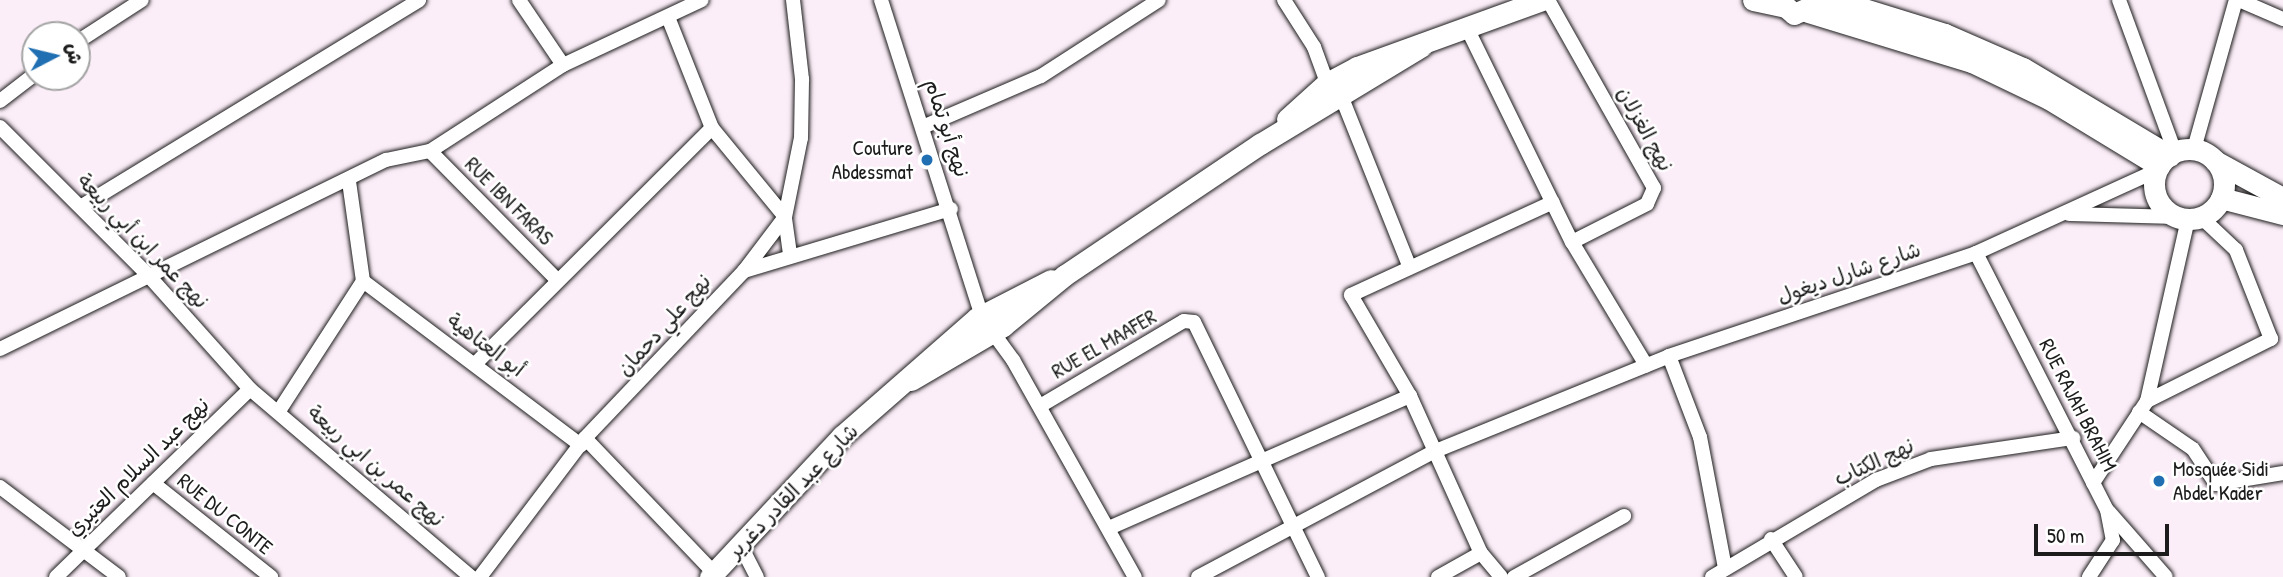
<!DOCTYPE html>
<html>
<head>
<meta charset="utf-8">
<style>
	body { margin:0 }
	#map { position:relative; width:2283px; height:577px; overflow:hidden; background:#fceef8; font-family:"Patrick Hand","Playpen Sans Arabic",sans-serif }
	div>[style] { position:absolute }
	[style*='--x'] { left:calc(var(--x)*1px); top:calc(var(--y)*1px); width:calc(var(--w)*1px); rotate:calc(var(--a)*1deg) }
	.roads { filter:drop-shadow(0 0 2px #1c1c1c) drop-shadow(0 0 2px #1c1c1c) }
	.street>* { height:14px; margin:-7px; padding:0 7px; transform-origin:7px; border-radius:7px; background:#fff }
	.secondary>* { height:21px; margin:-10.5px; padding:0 10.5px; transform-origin:10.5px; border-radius:10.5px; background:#fff }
	.secondary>.ring { margin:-10.5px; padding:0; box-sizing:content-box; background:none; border:21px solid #fff; border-radius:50% }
	.dots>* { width:19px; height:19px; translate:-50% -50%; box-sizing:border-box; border:4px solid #fff; border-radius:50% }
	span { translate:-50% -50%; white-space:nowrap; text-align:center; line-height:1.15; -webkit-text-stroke:5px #fff; paint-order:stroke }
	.street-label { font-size:21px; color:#1c1c1c }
	.poi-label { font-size:21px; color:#1c1c1c }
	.right { translate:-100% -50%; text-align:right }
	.left { translate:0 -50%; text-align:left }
	.north { position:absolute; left:21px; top:21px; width:70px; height:70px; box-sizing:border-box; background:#fff; border:2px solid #a4a4a4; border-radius:50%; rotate:83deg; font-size:19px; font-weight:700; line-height:28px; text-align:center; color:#1c1c1c }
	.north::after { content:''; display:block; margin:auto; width:24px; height:32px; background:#1f6fb2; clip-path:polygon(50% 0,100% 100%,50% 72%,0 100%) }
	.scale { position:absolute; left:2034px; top:524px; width:135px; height:32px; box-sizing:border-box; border:4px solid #1c1c1c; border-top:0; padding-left:9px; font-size:21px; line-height:24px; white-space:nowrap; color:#1c1c1c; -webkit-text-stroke:5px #fff; paint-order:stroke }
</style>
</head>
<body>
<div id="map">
	<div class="roads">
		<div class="street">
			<div style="--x:519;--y:0;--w:78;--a:55.9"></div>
			<div style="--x:881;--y:0;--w:335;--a:72.3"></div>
			<div style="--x:983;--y:319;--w:51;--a:53.8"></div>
			<div style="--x:1013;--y:360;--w:249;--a:60.7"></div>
			<div style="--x:1284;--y:0;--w:56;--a:57.4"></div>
			<div style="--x:1314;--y:47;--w:38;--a:70"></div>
			<div style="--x:1327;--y:83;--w:21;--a:45"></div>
			<div style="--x:1342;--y:98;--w:178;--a:68.2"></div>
			<div style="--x:1548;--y:0;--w:216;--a:60.6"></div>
			<div style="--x:1654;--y:188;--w:17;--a:114"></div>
			<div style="--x:1647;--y:204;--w:84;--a:153.1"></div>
			<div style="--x:2119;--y:0;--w:162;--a:69.8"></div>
			<div style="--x:2239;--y:0;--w:48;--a:23.4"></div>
			<div style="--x:668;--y:17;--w:119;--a:68.4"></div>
			<div style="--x:712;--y:128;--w:115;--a:50.6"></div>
			<div style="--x:1466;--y:26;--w:241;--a:63.9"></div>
			<div style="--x:1572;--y:242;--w:144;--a:59"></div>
			<div style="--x:77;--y:42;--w:77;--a:-32.9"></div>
			<div style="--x:0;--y:101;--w:44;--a:-37.6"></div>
			<div style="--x:925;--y:126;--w:126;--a:-23.3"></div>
			<div style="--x:1041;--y:76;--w:140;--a:-32.8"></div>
			<div style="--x:0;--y:127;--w:209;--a:45"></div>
			<div style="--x:148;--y:275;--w:153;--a:48.2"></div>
			<div style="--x:250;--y:389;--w:290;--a:40.4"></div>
			<div style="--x:2194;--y:149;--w:155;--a:-74.3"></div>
			<div style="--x:430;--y:151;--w:182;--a:45.4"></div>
			<div style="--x:82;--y:206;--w:395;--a:-31.4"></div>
			<div style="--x:2069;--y:214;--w:109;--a:1.6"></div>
			<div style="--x:1976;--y:253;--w:288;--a:63"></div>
			<div style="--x:2107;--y:510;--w:31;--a:79"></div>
			<div style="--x:2113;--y:540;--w:44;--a:123"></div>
			<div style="--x:790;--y:254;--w:37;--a:-98"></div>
			<div style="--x:785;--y:217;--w:81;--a:-78.6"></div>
			<div style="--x:801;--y:138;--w:59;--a:-89"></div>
			<div style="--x:802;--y:79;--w:80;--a:-96.5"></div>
			<div style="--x:744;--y:271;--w:68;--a:-52.8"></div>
			<div style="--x:363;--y:281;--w:273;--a:37"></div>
			<div style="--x:0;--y:349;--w:430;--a:-26.1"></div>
			<div style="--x:386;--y:160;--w:45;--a:-11.6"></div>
			<div style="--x:430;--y:151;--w:158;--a:-32.9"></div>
			<div style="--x:563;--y:65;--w:153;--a:-25.1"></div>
			<div style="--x:1669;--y:356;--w:87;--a:69.1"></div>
			<div style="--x:1700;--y:437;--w:133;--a:79.2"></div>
			<div style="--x:476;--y:363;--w:333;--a:-44.9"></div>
			<div style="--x:1410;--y:396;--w:117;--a:-120.3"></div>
			<div style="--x:1351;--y:295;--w:222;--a:-24.7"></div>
			<div style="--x:2147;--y:401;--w:139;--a:-26.6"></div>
			<div style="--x:2271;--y:339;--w:96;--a:-111.5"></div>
			<div style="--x:2236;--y:250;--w:48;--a:-136.7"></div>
			<div style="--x:1040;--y:406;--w:167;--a:-30.6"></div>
			<div style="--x:1184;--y:321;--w:10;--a:6"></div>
			<div style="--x:1194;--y:322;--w:284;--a:64.1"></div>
			<div style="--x:279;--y:411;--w:155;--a:-57.1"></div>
			<div style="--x:363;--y:281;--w:101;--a:-98"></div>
			<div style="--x:2139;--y:412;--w:65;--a:34.4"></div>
			<div style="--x:2193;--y:449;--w:42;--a:56.7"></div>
			<div style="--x:2216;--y:484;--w:68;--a:-9.3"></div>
			<div style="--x:585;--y:438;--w:187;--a:46.3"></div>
			<div style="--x:153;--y:483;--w:151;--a:38.5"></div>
			<div style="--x:2093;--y:483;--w:98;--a:-56.6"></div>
			<div style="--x:2147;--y:401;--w:187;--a:-77.3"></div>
			<div style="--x:0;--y:487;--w:149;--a:37.1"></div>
			<div style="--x:2109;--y:512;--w:86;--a:48.8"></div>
			<div style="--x:1109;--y:528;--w:329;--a:-23.7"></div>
			<div style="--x:1410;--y:396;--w:172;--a:65.7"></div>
			<div style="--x:1481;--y:553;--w:31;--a:50"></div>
			<div style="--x:1771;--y:539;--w:45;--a:56.7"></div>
			<div style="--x:741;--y:546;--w:35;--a:63"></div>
			<div style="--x:56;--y:577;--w:270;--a:-44.1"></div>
			<div style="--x:480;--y:577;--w:174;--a:-52.9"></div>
			<div style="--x:585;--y:438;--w:231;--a:-46.4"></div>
			<div style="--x:744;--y:271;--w:216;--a:-16.7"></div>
			<div style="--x:1198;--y:577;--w:266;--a:-28"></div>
			<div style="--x:1433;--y:452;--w:255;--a:-22.1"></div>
			<div style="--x:1669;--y:356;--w:324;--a:-18.5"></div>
			<div style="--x:1976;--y:253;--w:198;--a:-24.5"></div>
			<div style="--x:1438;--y:577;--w:49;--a:-29.2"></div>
			<div style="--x:1514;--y:577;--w:126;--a:-29"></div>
			<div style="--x:1712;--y:577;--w:191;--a:-30.6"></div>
			<div style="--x:1876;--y:480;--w:59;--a:-20.9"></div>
			<div style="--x:1931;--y:459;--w:144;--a:-8.4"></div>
		</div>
		<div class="secondary">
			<div style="--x:1753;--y:0;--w:30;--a:12"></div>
			<div style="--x:1778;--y:0;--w:21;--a:41"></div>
			<div style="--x:1794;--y:14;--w:27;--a:-24"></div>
			<div style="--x:1835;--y:0;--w:115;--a:17.2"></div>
			<div style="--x:1945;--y:34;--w:85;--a:23.6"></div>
			<div style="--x:2023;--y:68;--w:171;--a:30.9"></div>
			<div style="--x:1808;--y:12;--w:171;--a:17"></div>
			<div style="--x:1972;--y:62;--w:85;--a:25.7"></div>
			<div style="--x:2049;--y:99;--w:129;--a:31.3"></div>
			<div style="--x:1287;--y:119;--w:54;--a:-42"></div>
			<div style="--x:1327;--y:83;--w:34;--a:-28"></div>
			<div style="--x:1357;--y:67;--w:197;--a:-19.9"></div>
			<div class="ring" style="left:2154px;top:149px;width:49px;height:49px"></div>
			<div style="--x:2215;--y:161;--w:77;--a:28.6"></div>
			<div style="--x:2221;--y:198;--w:64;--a:14.5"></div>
			<div style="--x:911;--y:380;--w:107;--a:-30.4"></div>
			<div style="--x:1003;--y:326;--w:80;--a:-39.4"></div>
			<div style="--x:1065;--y:275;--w:235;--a:-33.9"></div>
			<div style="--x:1260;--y:144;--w:189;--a:-31.2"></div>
			<div style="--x:710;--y:577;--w:193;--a:-46.9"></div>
			<div style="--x:842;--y:436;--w:179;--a:-41.2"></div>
			<div style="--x:977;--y:318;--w:83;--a:-27.2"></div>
		</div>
	</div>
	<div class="dots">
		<div style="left:927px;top:160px;background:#1f6fb2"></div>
		<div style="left:2159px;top:481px;background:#1f6fb2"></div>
	</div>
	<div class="street-label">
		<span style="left:947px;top:128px;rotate:72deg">نهج أبو تمام</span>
		<span style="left:1645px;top:129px;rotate:61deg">نهج الغزلان</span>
		<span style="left:509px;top:201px;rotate:45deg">RUE IBN FARAS</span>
		<span style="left:143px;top:241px;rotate:46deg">نهج عمر ابن أبي ربيعة</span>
		<span style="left:1849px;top:273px;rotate:-19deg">شارع شارل ديغول</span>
		<span style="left:664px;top:325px;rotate:-48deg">نهج علي دحمان</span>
		<span style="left:1104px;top:344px;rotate:-30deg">RUE EL MAAFER</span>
		<span style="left:486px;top:345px;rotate:37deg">أبو العتاهية</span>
		<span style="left:2078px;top:405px;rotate:63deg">RUE RAJAH BRAHIM</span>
		<span style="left:1874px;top:462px;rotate:-25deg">نهج الكتاب</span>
		<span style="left:376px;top:466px;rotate:41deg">نهج عمر بن ابي ربيعة</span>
		<span style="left:138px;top:467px;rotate:-44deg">نهج عبد السلام العتيري</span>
		<span style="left:793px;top:491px;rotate:-46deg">شارع عبد القادر دغرير</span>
		<span style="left:225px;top:514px;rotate:39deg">RUE DU CONTE</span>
	</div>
	<div class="poi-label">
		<span class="right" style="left:913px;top:160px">Couture<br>Abdessmat</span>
		<span class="left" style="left:2173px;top:481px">Mosquée Sidi<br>Abdel Kader</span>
	</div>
	<div class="north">ش</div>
	<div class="scale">50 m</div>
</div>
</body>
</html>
